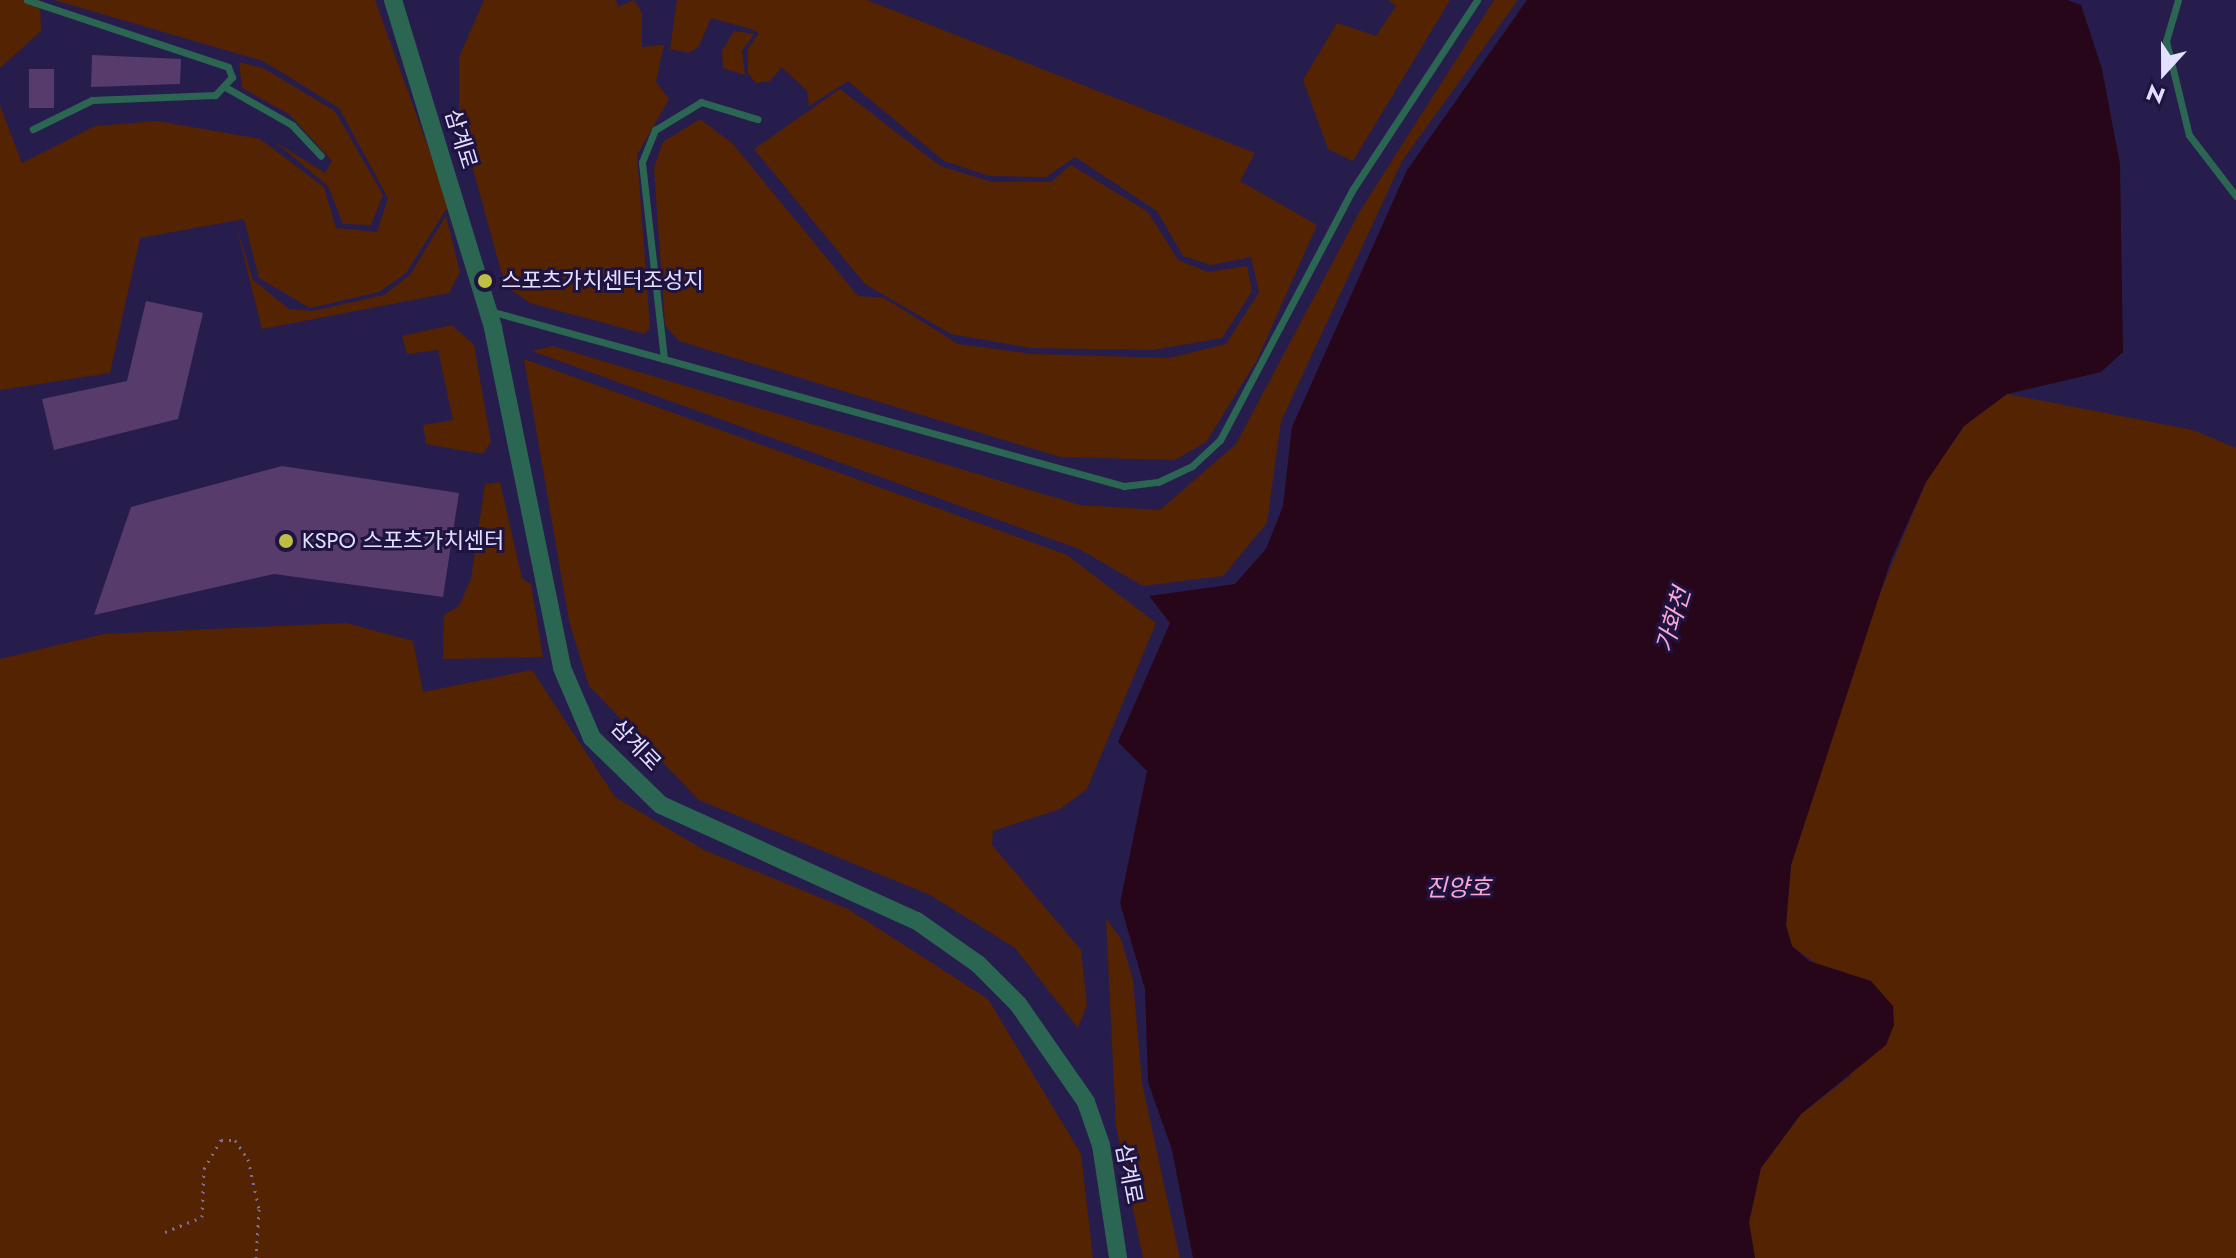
<!DOCTYPE html>
<html>
<head>
<meta charset="utf-8">
<style>
	body { margin:0 }
	#map { position:relative; width:2236px; height:1258px; overflow:hidden; background:#271d4c; font-family:Jost,"Noto Sans KR",sans-serif }
	div>[style] { position:absolute }
	[style*='--x'] { left:calc(var(--x)*1px); top:calc(var(--y)*1px); width:calc(var(--w)*1px); rotate:calc(var(--a)*1deg) }
	.green>* { inset:0; background:#542302 }
	.water>* { inset:0; background:#270619 }
	.building>* { inset:0; background:#563b6b; transform-origin:0 0 }
	.path>* { height:3px; margin-top:-1.5px; transform-origin:0; background:repeating-linear-gradient(90deg,#78719a 0 2px,transparent 0 8px) }
	.service>* { height:7px; margin:-3.5px; padding:0 3.5px; transform-origin:3.5px; border-radius:3.5px; background:#2b6653 }
	.tertiary>* { height:18px; margin:-9px; padding:0 9px; transform-origin:9px; border-radius:9px; background:#2b6653 }
	.dots>* { width:22px; height:22px; translate:-50% -50%; box-sizing:border-box; border:4px solid #1e1341; border-radius:50% }
	span { translate:-50% -50%; white-space:nowrap; text-align:center; line-height:1.15; -webkit-text-stroke:6px #1e1341; paint-order:stroke }
	.street-label { font-size:22px; color:#e2e0ff }
	.poi-label { font-size:22px; color:#e2e0ff }
	.left { translate:0 -50%; text-align:left }
	.water-label { font-size:24px; color:#fba7cf; font-style:italic }
	.north { position:absolute; left:2124px; top:32px; width:80px; height:80px; -webkit-text-stroke:6px #1e1341; paint-order:stroke; rotate:201deg; font-size:22px; font-weight:700; line-height:32px; text-align:center; color:#e2e0ff }
	.north::after { content:''; display:block; margin:auto; width:28px; height:36px; background:#e2e0ff; clip-path:polygon(50% 0,100% 100%,50% 72%,0 100%) }
</style>
</head>
<body>
<div id="map">
	<div class="green">
		<div style="clip-path:polygon(0 0,40px 0,41px 31px,0 68px)"></div>
		<div style="clip-path:polygon(54px 0,375px 0,449px 205px,406px 273px,379px 292px,310px 308px,259px 278px,244px 219px,140px 238px,110px 373px,0 390px,0 106px,22px 163px,95px 126px,157px 121px,260px 139px,324px 187px,336px 228px,377px 232px,388px 198px,339px 108px,299px 83px,263px 61px)"></div>
		<div style="clip-path:polygon(484px 0,616px 0,618px 7px,634px 0,642px 13px,642px 47px,664px 45px,656px 82px,669px 99px,637px 155px,650px 328px,645px 334px,530px 303px,510px 289px,501px 271px,459px 118px,459px 57px)"></div>
		<div style="clip-path:polygon(677px 0,867px 0,1255px 153px,1240px 181px,1317px 225px,1257px 360px,1206px 442px,1175px 460px,1060px 457px,679px 341px,665px 325px,654px 168px,663px 142px,700px 119px,732px 143px,858px 296px,884px 298px,958px 344px,1034px 354px,1169px 358px,1226px 344px,1259px 292px,1251px 257px,1211px 265px,1183px 256px,1157px 211px,1075px 157px,1046px 177px,990px 176px,944px 161px,848px 81px,809px 106px,807px 91px,782px 67px,770px 81px,756px 83px,748px 73px,748px 49px,759px 33px,751px 29px,711px 18px,699px 46px,689px 53px,670px 49px)"></div>
		<div style="clip-path:polygon(1388px 0,1450px 0,1353px 161px,1328px 149px,1303px 80px,1337px 23px,1376px 36px,1396px 6px)"></div>
		<div style="clip-path:polygon(1494px 0,1518px 0,1402px 161px,1281px 421px,1267px 523px,1223px 576px,1143px 586px,1079px 549px,532px 351px,553px 346px,1080px 505px,1160px 510px,1236px 444px,1360px 211px)"></div>
		<div style="clip-path:polygon(734px 31px,754px 34px,742px 51px,745px 75px,723px 68px,722px 51px)"></div>
		<div style="clip-path:polygon(239px 62px,263px 68px,335px 111px,383px 195px,371px 225px,343px 224px,328px 186px,274px 141px,325px 173px,332px 161px,289px 114px,242px 88px)"></div>
		<div style="clip-path:polygon(840px 89px,940px 166px,992px 182px,1051px 182px,1071px 165px,1148px 212px,1178px 260px,1208px 272px,1247px 266px,1252px 291px,1222px 338px,1153px 350px,1030px 348px,951px 334px,865px 284px,754px 149px)"></div>
		<div style="clip-path:polygon(446px 216px,460px 272px,449px 293px,262px 329px,236px 225px,253px 280px,289px 309px,313px 311px,384px 295px,410px 275px)"></div>
		<div style="clip-path:polygon(452px 325px,474px 345px,491px 442px,483px 454px,426px 444px,423px 425px,453px 420px,438px 350px,407px 354px,402px 336px)"></div>
		<div style="clip-path:polygon(524px 359px,1067px 555px,1156px 623px,1087px 789px,1060px 809px,993px 831px,992px 845px,1081px 950px,1087px 1005px,1078px 1028px,1015px 948px,930px 895px,699px 800px,589px 686px,569px 621px)"></div>
		<div style="clip-path:polygon(2007px 394px,2193px 430px,2236px 448px,2236px 1258px,1755px 1258px,1749px 1222px,1761px 1168px,1801px 1114px,1850px 1076px,1871px 981px,1822px 968px,1792px 946px,1786px 926px,1791px 865px,1875px 605px,1926px 482px,1964px 426px)"></div>
		<div style="clip-path:polygon(500px 482px,522px 578px,531px 584px,543px 657px,443px 659px,444px 615px,459px 606px,471px 579px,485px 484px)"></div>
		<div style="clip-path:polygon(346px 623px,413px 641px,423px 692px,532px 670px,615px 797px,704px 850px,848px 909px,988px 999px,1081px 1154px,1093px 1258px,0 1258px,0 659px,104px 634px)"></div>
		<div style="clip-path:polygon(1106px 919px,1121px 939px,1133px 980px,1142px 1083px,1180px 1258px,1143px 1258px,1116px 1126px)"></div>
	</div>
	<div class="water">
		<div style="clip-path:polygon(1527px 0,2067px 0,2081px 5px,2102px 69px,2120px 164px,2123px 352px,2101px 372px,2007px 394px,1964px 426px,1926px 482px,1891px 560px,1791px 865px,1786px 925px,1792px 946px,1809px 961px,1871px 981px,1893px 1006px,1894px 1025px,1886px 1045px,1801px 1114px,1761px 1168px,1749px 1222px,1755px 1258px,1193px 1258px,1172px 1150px,1148px 1082px,1145px 989px,1120px 903px,1147px 771px,1118px 742px,1170px 623px,1149px 596px,1235px 584px,1266px 549px,1283px 506px,1292px 427px,1407px 170px)"></div>
	</div>
	<div class="building">
		<div style="clip-path:polygon(92px 55px,181px 59px,180px 84px,91px 87px)"></div>
		<div style="left:54px;top:69px;width:39px;height:25px;rotate:90deg"></div>
		<div style="clip-path:polygon(146px 301px,203px 313px,178px 419px,54px 450px,42px 399px,127px 381px)"></div>
		<div style="clip-path:polygon(282px 466px,459px 493px,443px 597px,274px 574px,94px 615px,131px 507px)"></div>
	</div>
	<div class="path">
		<div style="--x:165;--y:1232;--w:40;--a:-22"></div>
		<div style="--x:202;--y:1217;--w:48;--a:-87.6"></div>
		<div style="--x:204;--y:1169;--w:34;--a:-60"></div>
		<div style="--x:221;--y:1140;--w:14;--a:0"></div>
		<div style="--x:235;--y:1140;--w:23;--a:56"></div>
		<div style="--x:248;--y:1159;--w:51;--a:77.6"></div>
		<div style="--x:259;--y:1209;--w:49;--a:93.5"></div>
	</div>
	<div class="service">
		<div style="--x:27;--y:0;--w:212;--a:18.4"></div>
		<div style="--x:228;--y:67;--w:11;--a:68"></div>
		<div style="--x:232;--y:77;--w:25;--a:133"></div>
		<div style="--x:215;--y:95;--w:123;--a:177.7"></div>
		<div style="--x:92;--y:100;--w:66;--a:153.8"></div>
		<div style="--x:2178;--y:0;--w:43;--a:106.3"></div>
		<div style="--x:2166;--y:41;--w:97;--a:76.3"></div>
		<div style="--x:2189;--y:135;--w:77;--a:52.4"></div>
		<div style="--x:227;--y:88;--w:75;--a:29.6"></div>
		<div style="--x:292;--y:125;--w:42;--a:46.9"></div>
		<div style="--x:490;--y:311;--w:658;--a:15.43"></div>
		<div style="--x:1124;--y:486;--w:34;--a:-7"></div>
		<div style="--x:1158;--y:482;--w:38;--a:-25"></div>
		<div style="--x:1192;--y:466;--w:38;--a:-43"></div>
		<div style="--x:1220;--y:440;--w:284;--a:-62.1"></div>
		<div style="--x:1353;--y:189;--w:226;--a:-56.7"></div>
		<div style="--x:664;--y:359;--w:198;--a:-96.4"></div>
		<div style="--x:642;--y:162;--w:35;--a:-68"></div>
		<div style="--x:655;--y:130;--w:54;--a:-31.3"></div>
		<div style="--x:701;--y:102;--w:59;--a:16.9"></div>
	</div>
	<div class="tertiary">
		<div style="--x:393;--y:0;--w:343;--a:73"></div>
		<div style="--x:493;--y:328;--w:347;--a:78.5"></div>
		<div style="--x:562;--y:668;--w:76;--a:66.8"></div>
		<div style="--x:592;--y:738;--w:96;--a:44.2"></div>
		<div style="--x:661;--y:805;--w:281;--a:24.4"></div>
		<div style="--x:917;--y:921;--w:75;--a:35.2"></div>
		<div style="--x:978;--y:964;--w:57;--a:45"></div>
		<div style="--x:1018;--y:1004;--w:119;--a:55.2"></div>
		<div style="--x:1086;--y:1102;--w:46;--a:70.8"></div>
		<div style="--x:1101;--y:1145;--w:114;--a:81.4"></div>
	</div>
	<div class="dots">
		<div style="left:485px;top:281px;background:#bebf42"></div>
		<div style="left:286px;top:541px;background:#bebf42"></div>
	</div>
	<div class="street-label">
		<span style="left:461px;top:139px;rotate:73deg">삼계로</span>
		<span style="left:636px;top:745px;rotate:46deg">삼계로</span>
		<span style="left:1129px;top:1174px;rotate:79deg">삼계로</span>
	</div>
	<div class="poi-label">
		<span class="left" style="left:501px;top:281px">스포츠가치센터조성지</span>
		<span class="left" style="left:302px;top:541px">KSPO 스포츠가치센터</span>
	</div>
	<div class="water-label">
		<span style="left:1673px;top:620px;rotate:-73deg">가화천</span>
		<span style="left:1458px;top:888px">진양호</span>
	</div>
	<div class="north">N</div>
</div>
</body>
</html>
